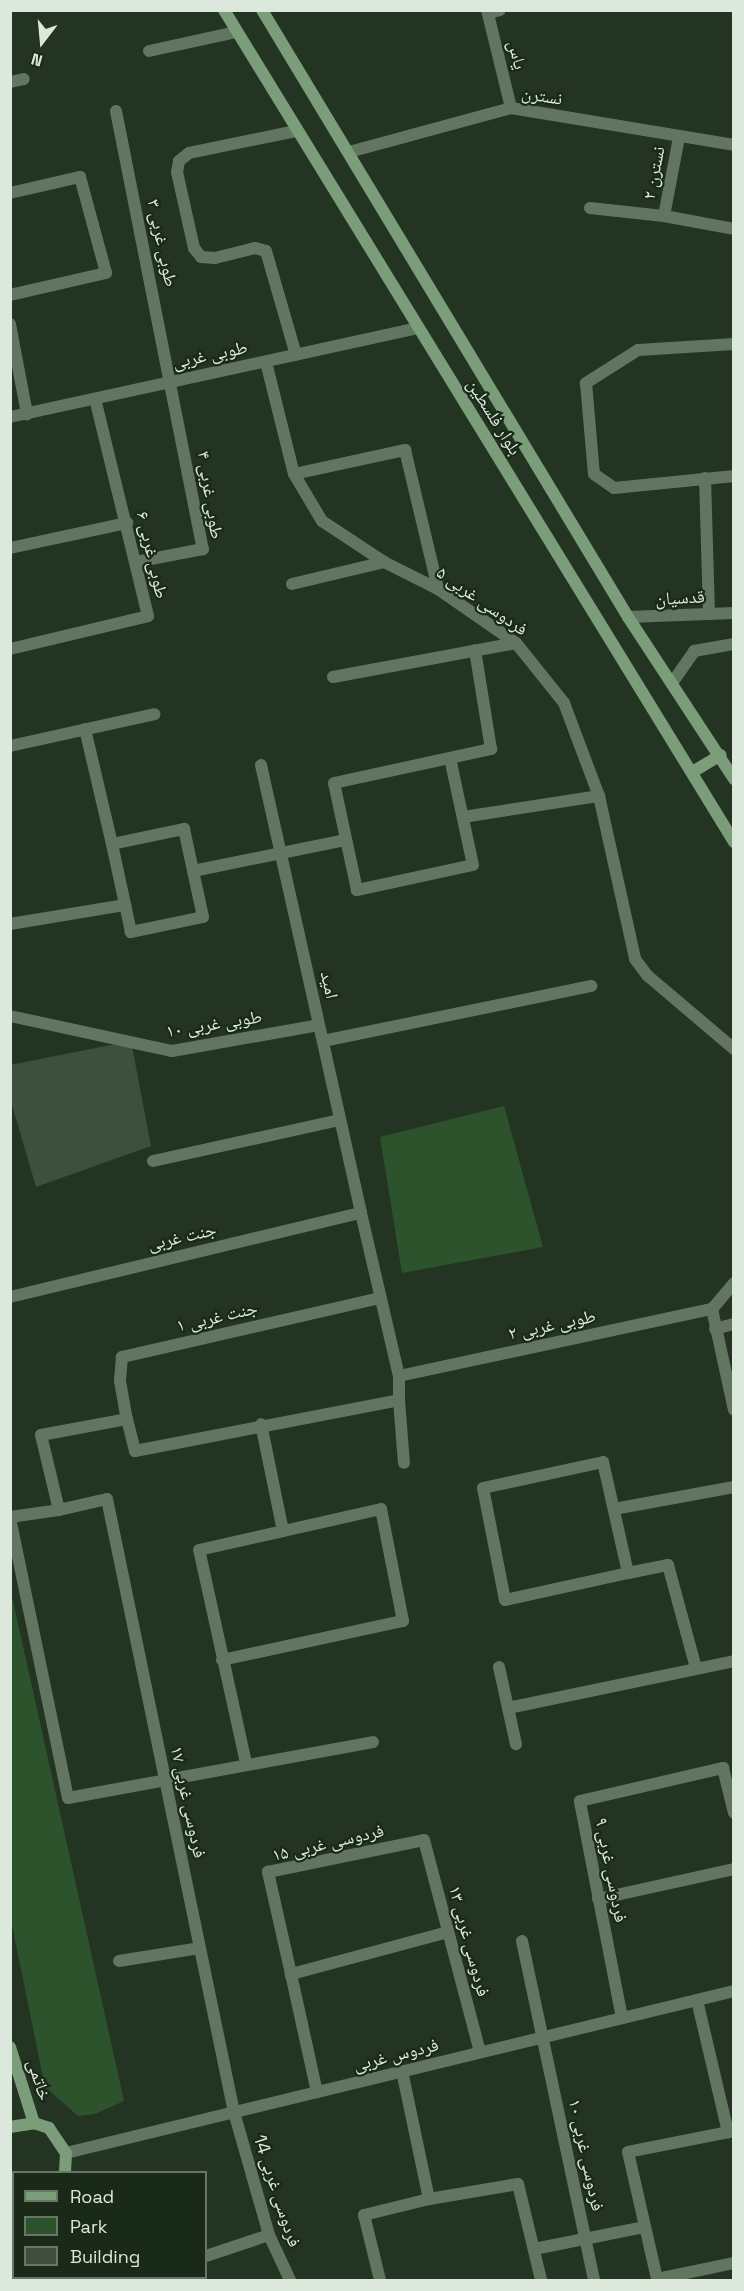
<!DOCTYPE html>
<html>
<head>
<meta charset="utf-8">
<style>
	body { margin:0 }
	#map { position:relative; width:744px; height:2291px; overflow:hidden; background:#233423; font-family:"Space Grotesk","Noto Naskh Arabic",sans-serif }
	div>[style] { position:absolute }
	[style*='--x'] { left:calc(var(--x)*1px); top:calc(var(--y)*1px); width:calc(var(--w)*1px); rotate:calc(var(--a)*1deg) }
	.green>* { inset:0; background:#2d532d }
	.building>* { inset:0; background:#3e4f3d }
	.minor>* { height:12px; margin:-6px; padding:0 6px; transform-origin:6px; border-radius:6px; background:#617560 }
	.tertiary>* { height:12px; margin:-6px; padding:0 6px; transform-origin:6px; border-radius:6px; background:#617560 }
	.secondary>* { height:12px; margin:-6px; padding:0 6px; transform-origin:6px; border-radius:6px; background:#7c9d7a }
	span { translate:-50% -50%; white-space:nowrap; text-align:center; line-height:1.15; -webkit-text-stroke:4.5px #1a2a19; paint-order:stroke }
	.street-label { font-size:18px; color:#dde8dd }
	.frame { position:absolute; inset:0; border:12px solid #dde8dd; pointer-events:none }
	.legend { position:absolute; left:12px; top:2171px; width:195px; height:108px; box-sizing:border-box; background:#1a2a19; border:2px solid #687667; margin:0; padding:8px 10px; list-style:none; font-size:18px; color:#dde8dd }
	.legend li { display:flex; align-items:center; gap:12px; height:30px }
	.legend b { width:30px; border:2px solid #687667 }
	.north { position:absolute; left:12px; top:12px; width:60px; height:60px; -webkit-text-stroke:4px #1a2a19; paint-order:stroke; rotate:196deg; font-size:16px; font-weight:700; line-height:24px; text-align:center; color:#dde8dd }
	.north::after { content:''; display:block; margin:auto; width:21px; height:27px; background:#dde8dd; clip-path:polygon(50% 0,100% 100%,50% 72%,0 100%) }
</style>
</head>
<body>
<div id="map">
	<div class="green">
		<div style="clip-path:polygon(504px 1106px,543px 1247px,402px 1273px,380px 1137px)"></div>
		<div style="clip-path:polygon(11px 1592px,124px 2101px,95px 2114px,78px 2116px,45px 2087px,11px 1920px)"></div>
	</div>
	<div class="building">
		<div style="clip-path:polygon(131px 1041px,151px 1146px,36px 1187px,10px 1098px,10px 1065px)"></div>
	</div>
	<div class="minor">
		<div style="--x:487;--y:10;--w:101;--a:76.2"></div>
		<div style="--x:488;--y:13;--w:12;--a:-14"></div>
		<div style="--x:149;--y:51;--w:90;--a:-12.2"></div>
		<div style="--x:10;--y:82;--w:14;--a:-12"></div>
		<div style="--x:116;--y:111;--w:447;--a:78.8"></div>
		<div style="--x:203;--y:549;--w:68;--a:169"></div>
		<div style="--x:296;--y:131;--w:109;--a:168.4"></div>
		<div style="--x:189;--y:153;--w:13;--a:141"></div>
		<div style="--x:179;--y:161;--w:11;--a:100"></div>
		<div style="--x:177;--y:172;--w:78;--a:77.4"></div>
		<div style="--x:194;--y:248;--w:11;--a:52"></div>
		<div style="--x:201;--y:257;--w:14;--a:4"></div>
		<div style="--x:215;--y:258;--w:41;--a:-14"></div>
		<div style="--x:255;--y:248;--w:11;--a:15"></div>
		<div style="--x:266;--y:251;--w:108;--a:73.9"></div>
		<div style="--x:349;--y:152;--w:168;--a:-15.2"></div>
		<div style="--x:511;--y:108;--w:226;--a:9.4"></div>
		<div style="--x:10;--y:193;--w:72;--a:-12.9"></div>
		<div style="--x:80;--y:177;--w:99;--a:74.8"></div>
		<div style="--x:106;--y:273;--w:98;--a:167.1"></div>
		<div style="--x:590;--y:208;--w:74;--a:6.2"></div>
		<div style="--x:664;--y:216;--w:80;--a:-79.2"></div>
		<div style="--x:664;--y:216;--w:71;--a:10.5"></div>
		<div style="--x:10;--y:324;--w:92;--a:79.3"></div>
		<div style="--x:734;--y:344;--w:96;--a:176.4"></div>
		<div style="--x:638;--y:350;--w:62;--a:147.6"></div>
		<div style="--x:586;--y:383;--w:91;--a:85"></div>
		<div style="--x:594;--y:474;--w:24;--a:35"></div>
		<div style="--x:614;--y:488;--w:121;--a:-5.7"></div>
		<div style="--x:294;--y:474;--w:114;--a:-12.2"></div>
		<div style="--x:405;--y:450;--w:143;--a:76.6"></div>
		<div style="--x:705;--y:478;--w:136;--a:88.3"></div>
		<div style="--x:10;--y:548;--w:120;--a:-12.1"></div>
		<div style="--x:292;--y:584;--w:95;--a:-13.4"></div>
		<div style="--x:628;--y:617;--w:106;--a:-2.2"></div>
		<div style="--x:10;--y:649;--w:142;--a:-13.4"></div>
		<div style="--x:148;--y:616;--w:223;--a:-103.7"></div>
		<div style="--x:333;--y:677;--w:186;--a:-10.5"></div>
		<div style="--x:672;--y:683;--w:39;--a:-55"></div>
		<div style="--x:694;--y:651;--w:41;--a:-9.9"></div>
		<div style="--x:85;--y:729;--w:118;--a:76.8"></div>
		<div style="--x:10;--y:746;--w:148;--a:-12.4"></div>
		<div style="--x:450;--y:758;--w:109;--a:77.9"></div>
		<div style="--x:473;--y:865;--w:119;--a:167.8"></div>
		<div style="--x:357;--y:890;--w:109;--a:-102.1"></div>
		<div style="--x:334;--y:783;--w:161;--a:-12.2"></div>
		<div style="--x:491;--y:749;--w:100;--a:-99.2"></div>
		<div style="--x:261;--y:765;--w:459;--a:77.4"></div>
		<div style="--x:463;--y:817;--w:138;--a:-8.8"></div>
		<div style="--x:184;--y:829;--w:90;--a:77.8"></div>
		<div style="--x:203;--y:917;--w:74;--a:168.2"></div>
		<div style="--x:131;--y:932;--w:90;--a:-102.2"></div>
		<div style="--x:112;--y:844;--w:74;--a:-11.8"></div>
		<div style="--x:193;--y:871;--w:156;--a:-11.5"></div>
		<div style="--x:10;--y:924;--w:117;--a:-9.4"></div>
		<div style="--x:323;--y:1041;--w:274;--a:-11.6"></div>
		<div style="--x:153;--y:1161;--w:191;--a:-12.4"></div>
		<div style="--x:380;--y:1298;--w:265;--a:167.1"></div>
		<div style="--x:122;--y:1357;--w:24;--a:95"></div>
		<div style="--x:120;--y:1381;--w:39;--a:80"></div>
		<div style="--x:127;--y:1419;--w:33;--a:76"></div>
		<div style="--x:135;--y:1451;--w:269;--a:-10.9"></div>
		<div style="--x:399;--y:1400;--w:24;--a:-90"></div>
		<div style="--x:715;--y:1329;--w:20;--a:-15"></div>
		<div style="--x:399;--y:1400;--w:63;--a:85.5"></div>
		<div style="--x:603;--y:1462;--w:114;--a:77.3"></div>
		<div style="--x:628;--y:1573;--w:126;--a:167.6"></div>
		<div style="--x:505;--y:1600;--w:114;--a:-101.1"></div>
		<div style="--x:483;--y:1488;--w:123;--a:-12.2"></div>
		<div style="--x:107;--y:1499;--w:49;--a:167.1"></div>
		<div style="--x:59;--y:1510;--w:77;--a:-103.5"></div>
		<div style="--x:41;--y:1435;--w:87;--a:-10.5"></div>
		<div style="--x:614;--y:1509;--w:122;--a:-10.4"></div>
		<div style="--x:10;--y:1517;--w:49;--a:-8.1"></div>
		<div style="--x:10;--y:1518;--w:286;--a:78.3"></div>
		<div style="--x:68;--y:1798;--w:310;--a:-10.4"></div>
		<div style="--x:628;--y:1573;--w:41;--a:-11.3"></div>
		<div style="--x:668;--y:1565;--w:107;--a:74.8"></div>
		<div style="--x:222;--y:1660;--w:185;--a:-12.2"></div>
		<div style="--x:403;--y:1621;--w:114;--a:-101.1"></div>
		<div style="--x:381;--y:1509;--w:100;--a:167.3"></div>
		<div style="--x:283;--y:1531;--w:109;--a:-101.6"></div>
		<div style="--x:499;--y:1667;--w:79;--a:77.6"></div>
		<div style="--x:508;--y:1708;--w:231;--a:-11.7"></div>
		<div style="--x:246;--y:1763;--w:218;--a:-102.4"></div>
		<div style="--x:199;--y:1550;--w:86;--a:-12.7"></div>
		<div style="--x:598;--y:1899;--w:139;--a:-12.4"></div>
		<div style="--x:448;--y:1932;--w:163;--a:165"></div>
		<div style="--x:291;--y:1974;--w:105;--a:-102.7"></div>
		<div style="--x:268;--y:1872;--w:159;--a:-11.6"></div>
		<div style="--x:424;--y:1840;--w:219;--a:75.2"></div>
		<div style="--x:522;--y:1941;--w:347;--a:78"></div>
		<div style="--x:119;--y:1961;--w:81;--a:-9.2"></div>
		<div style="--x:291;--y:1974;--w:121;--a:77.6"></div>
		<div style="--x:622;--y:2018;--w:221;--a:-101"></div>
		<div style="--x:580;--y:1801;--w:147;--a:-13"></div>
		<div style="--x:723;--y:1768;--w:46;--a:76.3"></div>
		<div style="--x:402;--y:2071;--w:131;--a:78.1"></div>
		<div style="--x:429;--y:2199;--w:90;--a:-9.6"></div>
		<div style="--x:518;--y:2184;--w:99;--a:76.5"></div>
		<div style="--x:734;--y:2131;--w:108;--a:168.8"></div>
		<div style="--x:628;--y:2152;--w:130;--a:77.1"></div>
		<div style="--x:657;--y:2279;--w:79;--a:-11.7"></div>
		<div style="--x:534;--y:2249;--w:112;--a:-11.3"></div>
		<div style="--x:206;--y:2256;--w:66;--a:-18.4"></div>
		<div style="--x:380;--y:2280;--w:67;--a:-103.8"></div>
		<div style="--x:364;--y:2215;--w:67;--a:-13.8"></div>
	</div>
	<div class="tertiary">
		<div style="--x:266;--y:362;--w:115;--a:76"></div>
		<div style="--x:294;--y:474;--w:55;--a:59.2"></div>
		<div style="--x:322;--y:521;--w:74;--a:33.5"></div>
		<div style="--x:384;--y:562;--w:60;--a:26.6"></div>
		<div style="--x:438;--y:589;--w:95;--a:34.7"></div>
		<div style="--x:516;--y:643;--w:77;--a:51.3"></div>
		<div style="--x:564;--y:703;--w:99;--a:69.4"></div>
		<div style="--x:599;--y:796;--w:167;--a:77.5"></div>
		<div style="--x:635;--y:959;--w:21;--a:53"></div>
		<div style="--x:648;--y:976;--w:113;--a:40.3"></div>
		<div style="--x:10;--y:417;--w:417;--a:-12.3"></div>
		<div style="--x:10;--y:1016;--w:166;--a:12.2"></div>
		<div style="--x:172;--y:1051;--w:149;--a:-10"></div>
		<div style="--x:734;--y:1283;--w:34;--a:130"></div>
		<div style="--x:712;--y:1309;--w:103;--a:77.7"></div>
		<div style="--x:10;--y:1297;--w:361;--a:-13.5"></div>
		<div style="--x:361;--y:1213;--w:167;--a:76.9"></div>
		<div style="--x:399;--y:1376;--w:320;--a:-12.1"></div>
		<div style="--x:107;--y:1499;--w:626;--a:78.3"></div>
		<div style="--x:234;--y:2112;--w:128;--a:74.1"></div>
		<div style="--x:269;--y:2235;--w:50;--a:65"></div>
		<div style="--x:697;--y:2000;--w:136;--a:76.8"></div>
		<div style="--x:66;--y:2153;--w:687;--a:-13.63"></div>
	</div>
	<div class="secondary">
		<div style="--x:224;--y:10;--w:976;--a:58.49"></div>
		<div style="--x:262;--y:10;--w:709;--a:58.91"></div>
		<div style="--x:628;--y:617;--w:194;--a:56.8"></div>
		<div style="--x:694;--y:771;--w:31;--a:-31"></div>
		<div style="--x:10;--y:2047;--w:80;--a:72.5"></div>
		<div style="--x:10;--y:2127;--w:24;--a:-9"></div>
		<div style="--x:34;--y:2123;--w:16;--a:18"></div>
		<div style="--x:49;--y:2128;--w:30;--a:56"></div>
		<div style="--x:66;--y:2153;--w:19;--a:93"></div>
		<div style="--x:10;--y:2197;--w:4;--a:0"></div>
		<div style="--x:50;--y:2278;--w:2;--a:63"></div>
		<div style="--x:82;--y:2278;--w:2;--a:63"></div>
	</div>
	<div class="street-label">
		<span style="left:517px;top:55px;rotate:76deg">یاس</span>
		<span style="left:542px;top:96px;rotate:9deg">نسترن</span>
		<span style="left:654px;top:173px;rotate:-79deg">نسترن ۲</span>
		<span style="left:162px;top:243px;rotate:78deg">طوبی غربی ۳</span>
		<span style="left:210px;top:355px;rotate:-12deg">طوبی غربی</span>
		<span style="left:494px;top:417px;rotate:58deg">بلوار فلسطین</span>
		<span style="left:210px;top:495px;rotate:81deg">طوبی غربی ۴</span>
		<span style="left:152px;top:555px;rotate:77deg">طوبی غربی ۶</span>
		<span style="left:680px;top:598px;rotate:-3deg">قدسیان</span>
		<span style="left:482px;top:601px;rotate:35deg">فردوسی غربی ۵</span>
		<span style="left:329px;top:985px;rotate:78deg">امید</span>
		<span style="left:214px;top:1024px;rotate:-9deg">طوبی غربی ۱۰</span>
		<span style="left:182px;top:1237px;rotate:-13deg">جنت غربی</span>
		<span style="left:217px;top:1317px;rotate:-13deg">جنت غربی ۱</span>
		<span style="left:552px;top:1325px;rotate:-12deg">طوبی غربی ۲</span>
		<span style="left:188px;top:1802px;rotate:78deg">فردوسی غربی ۱۷</span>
		<span style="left:328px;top:1843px;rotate:-13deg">فردوسی غربی ۱۵</span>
		<span style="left:611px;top:1870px;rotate:79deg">فردوسی غربی ۹</span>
		<span style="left:469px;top:1941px;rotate:75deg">فردوسی غربی ۱۳</span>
		<span style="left:396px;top:2055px;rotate:-14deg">فردوس غربی</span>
		<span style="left:39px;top:2080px;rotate:73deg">خاتمی</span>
		<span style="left:586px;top:2155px;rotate:78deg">فردوسی غربی ۱۰</span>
		<span style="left:277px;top:2191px;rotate:72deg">فردوسی غربی 14</span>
	</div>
	<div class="frame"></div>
	<ul class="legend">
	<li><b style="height:8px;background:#7c9d7a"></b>Road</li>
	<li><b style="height:16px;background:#2d532d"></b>Park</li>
	<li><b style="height:16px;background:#3e4f3d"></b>Building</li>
	</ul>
	<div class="north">N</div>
</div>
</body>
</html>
